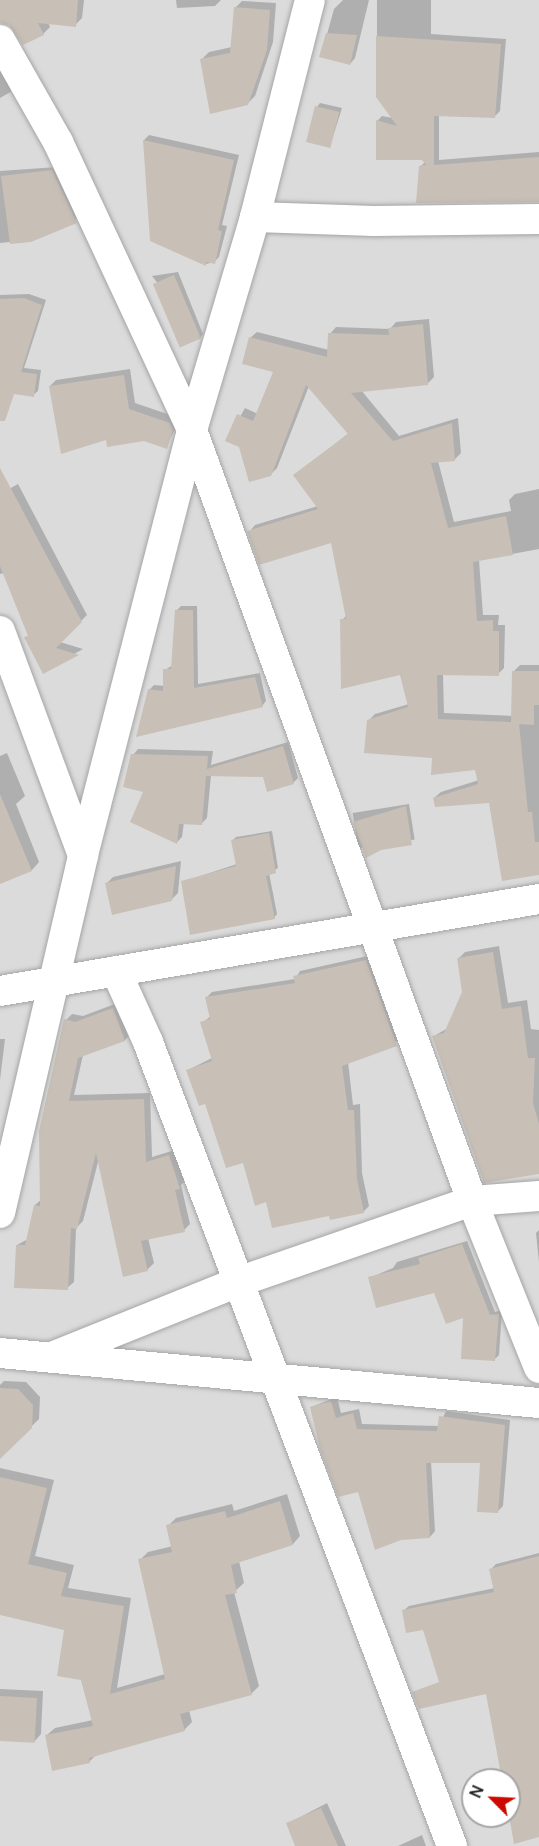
<!DOCTYPE html>
<html>
<head>
<meta charset="utf-8">
<style>
	body { margin:0 }
	#map { position:relative; width:539px; height:1846px; overflow:hidden; background:#f0ece3; font-family:Manrope,sans-serif }
	div>[style] { position:absolute }
	[style*='--x'] { left:calc(var(--x)*1px); top:calc(var(--y)*1px); width:calc(var(--w)*1px); rotate:calc(var(--a)*1deg) }
	.residential>* { inset:0; background:#dcdbdb }
	.shadow>* { inset:0; background:#0003; transform-origin:0 0 }
	.building>* { inset:0; background:#c8bfb6; transform-origin:0 0 }
	.roads { filter:drop-shadow(0 0 2px #a5a5a5) drop-shadow(0 0 2px #a5a5a5) }
	.street>* { height:30px; margin:-15px; padding:0 15px; transform-origin:15px; border-radius:15px; background:#fff }
	span { translate:-50% -50%; white-space:nowrap; text-align:center; line-height:1.15; -webkit-text-stroke:4.5px #fff; paint-order:stroke }
	.north { position:absolute; left:461px; top:1768px; width:60px; height:60px; box-sizing:border-box; background:#fff; border:2px solid #a5a5a5; border-radius:50%; rotate:294deg; font-size:16px; font-weight:700; line-height:24px; text-align:center; color:#1e1e1e }
	.north::after { content:''; display:block; margin:auto; width:21px; height:27px; background:#cc0a00; clip-path:polygon(50% 0,100% 100%,50% 72%,0 100%) }
</style>
</head>
<body>
<div id="map">
	<div class="residential">
		<div style="clip-path:polygon(evenodd,0 0,539px 0,539px 1846px,0 1846px,0 0,473px 1780px,509px 1780px,509px 1816px,473px 1816px,473px 1780px)"></div>
	</div>
	<div class="shadow">
		<div style="clip-path:polygon(4px 0,84px 0,82px 18px,75px 25px,48px 22px,50px 27px,43px 34px)"></div>
		<div style="clip-path:polygon(176px 0,221px 0,215px 6px,177px 8px)"></div>
		<div style="clip-path:polygon(343px 0,369px 0,355px 58px,350px 64px,321px 56px,334px 9px)"></div>
		<div style="clip-path:polygon(377px 0,431px 0,431px 34px,506px 39px,500px 111px,494px 117px,439px 114px,439px 160px,539px 152px,539px 200px,421px 166px,425px 162px,377px 121px,382px 116px,393px 118px,377px 96px)"></div>
		<div style="clip-path:polygon(242px 1px,276px 3px,273px 42px,255px 96px,247px 104px,202px 59px,209px 52px,232px 47px,235px 8px)"></div>
		<div style="clip-path:polygon(0 66px,14px 90px,0 98px)"></div>
		<div style="clip-path:polygon(320px 103px,342px 108px,330px 146px,317px 107px)"></div>
		<div style="clip-path:polygon(149px 135px,239px 155px,222px 225px,227px 226px,219px 257px,214px 262px,206px 264px,144px 140px)"></div>
		<div style="clip-path:polygon(57px 167px,80px 217px,30px 240px,0 243px,0 171px)"></div>
		<div style="clip-path:polygon(178px 272px,203px 334px,200px 338px,152px 276px)"></div>
		<div style="clip-path:polygon(29px 294px,46px 300px,24px 368px,41px 370px,38px 391px,33px 395px,6px 392px,0 403px,0 295px)"></div>
		<div style="clip-path:polygon(429px 319px,434px 377px,428px 383px,361px 390px,399px 436px,458px 418px,461px 453px,454px 460px,438px 461px,454px 522px,511px 511px,509px 500px,515px 494px,539px 489px,539px 549px,479px 560px,483px 615px,499px 615px,498px 625px,505px 625px,504px 668px,498px 674px,443px 674px,444px 713px,513px 716px,514px 671px,520px 665px,539px 665px,539px 873px,491px 802px,434px 798px,441px 792px,479px 780px,476px 768px,433px 757px,368px 721px,375px 714px,409px 704px,401px 673px,342px 620px,347px 615px,332px 541px,249px 532px,255px 525px,318px 506px,295px 475px,349px 433px,309px 386px,277px 468px,270px 475px,241px 446px,227px 440px,245px 408px,258px 414px,275px 371px,250px 338px,257px 332px,329px 350px,330px 334px,336px 327px,390px 329px,396px 322px)"></div>
		<div style="clip-path:polygon(130px 369px,135px 403px,176px 417px,178px 423px,166px 447px,144px 440px,107px 438px,50px 386px,56px 380px)"></div>
		<div style="clip-path:polygon(18px 484px,87px 615px,60px 642px,83px 649px,43px 672px,26px 638px,29px 635px,4px 573px,0 574px,0 494px)"></div>
		<div style="clip-path:polygon(181px 606px,197px 606px,198px 684px,260px 673px,266px 701px,262px 706px,149px 690px,154px 685px,165px 686px,165px 670px,173px 665px,176px 611px)"></div>
		<div style="clip-path:polygon(288px 742px,298px 778px,293px 783px,264px 776px,211px 775px,207px 818px,201px 824px,184px 822px,182px 837px,177px 842px,145px 791px,133px 755px,138px 749px,213px 751px,211px 765px)"></div>
		<div style="clip-path:polygon(7px 753px,25px 796px,16px 804px,39px 862px,32px 870px,0 882px,0 756px)"></div>
		<div style="left:409px;top:804px;width:36px;height:57px;rotate:81deg"></div>
		<div style="clip-path:polygon(272px 831px,278px 868px,269px 873px,277px 914px,274px 918px,182px 882px,237px 864px,233px 840px,236px 837px)"></div>
		<div style="clip-path:polygon(181px 861px,178px 893px,172px 899px,107px 883px,113px 877px)"></div>
		<div style="clip-path:polygon(499px 946px,508px 1003px,527px 1000px,531px 1029px,539px 1030px,539px 1172px,485px 1181px,434px 1036px,448px 1028px,463px 992px,458px 959px,465px 952px)"></div>
		<div style="clip-path:polygon(372px 955px,402px 1039px,348px 1062px,353px 1105px,360px 1104px,362px 1173px,369px 1206px,363px 1212px,330px 1214px,267px 1200px,188px 1070px,212px 1058px,202px 1023px,211px 1016px,206px 998px,212px 992px,295px 979px,300px 971px)"></div>
		<div style="clip-path:polygon(120px 1002px,131px 1034px,125px 1040px,83px 1055px,74px 1095px,150px 1093px,152px 1157px,175px 1150px,185px 1181px,181px 1185px,190px 1224px,184px 1230px,148px 1238px,154px 1263px,147px 1270px,99px 1158px,83px 1221px,76px 1228px,74px 1282px,67px 1288px,17px 1245px,28px 1239px,35px 1205px,42px 1199px,66px 1020px,72px 1014px,83px 1016px)"></div>
		<div style="clip-path:polygon(0 1039px,5px 1039px,0 1080px)"></div>
		<div style="clip-path:polygon(539px 1230px,539px 1262px,536px 1233px)"></div>
		<div style="clip-path:polygon(467px 1241px,495px 1312px,502px 1310px,499px 1355px,495px 1359px,464px 1315px,431px 1281px,369px 1278px,393px 1268px,397px 1262px)"></div>
		<div style="clip-path:polygon(4px 1381px,26px 1382px,40px 1397px,39px 1419px,0 1457px,0 1385px)"></div>
		<div style="clip-path:polygon(337px 1397px,341px 1413px,359px 1409px,362px 1424px,439px 1426px,446px 1411px,510px 1420px,503px 1506px,497px 1512px,481px 1462px,431px 1461px,435px 1531px,430px 1537px,359px 1490px,311px 1407px)"></div>
		<div style="clip-path:polygon(0 1468px,54px 1480px,35px 1556px,74px 1565px,68px 1588px,131px 1598px,117px 1688px,165px 1674px,140px 1560px,148px 1552px,173px 1546px,168px 1526px,176px 1518px,232px 1504px,234px 1511px,287px 1494px,300px 1536px,293px 1544px,239px 1561px,244px 1583px,234px 1592px,259px 1686px,251px 1694px,189px 1710px,192px 1722px,184px 1730px,97px 1754px,89px 1762px,47px 1735px,55px 1728px,93px 1720px,66px 1629px,0 1614px)"></div>
		<div style="clip-path:polygon(539px 1553px,539px 1653px,424px 1628px,403px 1611px,409px 1606px,495px 1588px,491px 1569px,496px 1564px)"></div>
		<div style="clip-path:polygon(0 1689px,43px 1691px,41px 1734px,34px 1742px,0 1740px)"></div>
		<div style="clip-path:polygon(327px 1803px,346px 1846px,297px 1846px,287px 1824px)"></div>
		<div style="clip-path:polygon(422px 1835px,426px 1846px,398px 1846px)"></div>
	</div>
	<div class="building">
		<div style="clip-path:polygon(0 0,78px 0,76px 27px,38px 23px,44px 35px,23px 45px,9px 25px,0 23px)"></div>
		<div style="clip-path:polygon(234px 7px,270px 10px,267px 50px,248px 105px,210px 114px,200px 59px,230px 53px)"></div>
		<div style="clip-path:polygon(326px 33px,357px 35px,350px 65px,319px 57px)"></div>
		<div style="clip-path:polygon(376px 36px,501px 44px,495px 118px,434px 116px,434px 165px,539px 157px,539px 202px,416px 203px,419px 166px,426px 165px,422px 160px,376px 160px,376px 120px,397px 126px,376px 97px)"></div>
		<div style="left:315px;top:106px;width:25px;height:37px;rotate:14deg"></div>
		<div style="clip-path:polygon(143px 140px,234px 160px,218px 230px,222px 231px,215px 264px,206px 262px,206px 266px,150px 241px)"></div>
		<div style="clip-path:polygon(52px 170px,77px 223px,31px 242px,10px 244px,1px 176px)"></div>
		<div style="left:174px;top:275px;width:69px;height:23px;rotate:67deg"></div>
		<div style="clip-path:polygon(24px 298px,42px 305px,21px 372px,37px 374px,34px 397px,14px 394px,5px 421px,0 421px,0 299px)"></div>
		<div style="clip-path:polygon(423px 324px,428px 385px,351px 393px,393px 441px,452px 423px,455px 461px,431px 463px,448px 528px,506px 516px,513px 555px,473px 562px,477px 621px,493px 620px,493px 631px,499px 631px,499px 676px,437px 675px,438px 719px,511px 722px,512px 671px,539px 671px,539px 705px,534px 705px,534px 725px,519px 724px,528px 812px,532px 812px,535px 842px,539px 842px,539px 875px,502px 881px,489px 803px,435px 807px,433px 798px,478px 784px,475px 770px,431px 775px,432px 758px,364px 753px,367px 720px,408px 707px,400px 675px,341px 689px,340px 619px,346px 619px,331px 543px,259px 565px,247px 531px,318px 509px,293px 475px,348px 434px,306px 385px,271px 476px,249px 482px,239px 447px,225px 441px,237px 414px,253px 421px,273px 372px,242px 364px,249px 337px,327px 357px,328px 333px,389px 335px,388px 328px)"></div>
		<div style="clip-path:polygon(124px 375px,129px 409px,170px 423px,173px 430px,167px 449px,144px 441px,107px 447px,106px 440px,61px 454px,49px 386px)"></div>
		<div style="clip-path:polygon(0 468px,82px 622px,56px 648px,79px 655px,43px 674px,24px 637px,28px 636px,0 566px)"></div>
		<div style="clip-path:polygon(175px 610px,193px 610px,194px 688px,255px 677px,263px 707px,136px 737px,148px 689px,163px 691px,163px 669px,171px 669px)"></div>
		<div style="clip-path:polygon(283px 746px,294px 784px,267px 792px,263px 777px,206px 776px,202px 825px,179px 824px,177px 844px,130px 822px,143px 792px,123px 787px,131px 754px,208px 756px,207px 769px)"></div>
		<div style="clip-path:polygon(0 794px,32px 871px,0 884px)"></div>
		<div style="clip-path:polygon(406px 806px,412px 845px,381px 850px,366px 858px,353px 822px)"></div>
		<div style="clip-path:polygon(269px 833px,276px 873px,266px 876px,275px 919px,190px 935px,181px 881px,236px 866px,231px 840px)"></div>
		<div style="clip-path:polygon(176px 866px,172px 901px,112px 915px,105px 883px)"></div>
		<div style="clip-path:polygon(493px 952px,502px 1009px,521px 1006px,528px 1058px,535px 1058px,533px 1103px,539px 1124px,539px 1174px,484px 1183px,432px 1036px,444px 1033px,462px 992px,457px 958px)"></div>
		<div style="clip-path:polygon(366px 960px,397px 1046px,342px 1066px,348px 1110px,354px 1110px,357px 1179px,364px 1213px,330px 1220px,329px 1216px,272px 1228px,266px 1202px,255px 1206px,243px 1163px,226px 1168px,205px 1104px,199px 1106px,186px 1070px,212px 1061px,200px 1022px,210px 1019px,205px 997px,295px 983px,293px 976px)"></div>
		<div style="clip-path:polygon(113px 1008px,125px 1041px,78px 1058px,69px 1101px,144px 1099px,146px 1162px,169px 1155px,180px 1189px,175px 1190px,185px 1232px,141px 1241px,148px 1271px,123px 1277px,96px 1153px,77px 1229px,71px 1228px,68px 1290px,14px 1288px,16px 1245px,25px 1245px,34px 1205px,40px 1206px,39px 1131px,64px 1019px,75px 1022px)"></div>
		<div style="clip-path:polygon(462px 1244px,490px 1315px,499px 1314px,495px 1361px,461px 1359px,463px 1318px,446px 1324px,434px 1293px,376px 1308px,368px 1277px,420px 1264px,418px 1258px)"></div>
		<div style="clip-path:polygon(0 1388px,18px 1389px,33px 1405px,32px 1428px,0 1459px)"></div>
		<div style="clip-path:polygon(331px 1401px,336px 1418px,353px 1413px,357px 1429px,437px 1431px,439px 1416px,505px 1425px,498px 1513px,477px 1512px,480px 1463px,426px 1463px,430px 1538px,401px 1540px,375px 1550px,358px 1492px,338px 1497px,320px 1449px,310px 1407px)"></div>
		<div style="clip-path:polygon(0 1477px,47px 1488px,28px 1564px,67px 1573px,61px 1596px,124px 1606px,110px 1694px,165px 1679px,138px 1559px,172px 1552px,166px 1525px,225px 1511px,227px 1518px,280px 1501px,293px 1545px,231px 1565px,237px 1593px,225px 1595px,252px 1695px,180px 1714px,185px 1731px,89px 1758px,90px 1763px,52px 1771px,45px 1735px,93px 1726px,81px 1680px,57px 1676px,64px 1630px,0 1615px)"></div>
		<div style="clip-path:polygon(539px 1556px,539px 1837px,514px 1844px,509px 1816px,509px 1780px,502px 1780px,486px 1694px,419px 1709px,412px 1692px,439px 1682px,423px 1630px,406px 1633px,402px 1610px,494px 1592px,489px 1569px)"></div>
		<div style="left:0;top:1696px;width:37px;height:45px;rotate:3deg"></div>
		<div style="clip-path:polygon(321px 1808px,338px 1846px,295px 1846px,286px 1823px)"></div>
	</div>
	<div class="roads">
		<div class="street">
			<div style="--x:0;--y:40;--w:117;--a:60.4"></div>
			<div style="--x:58;--y:142;--w:318;--a:65"></div>
			<div style="--x:192;--y:430;--w:820;--a:70.04"></div>
			<div style="--x:472;--y:1201;--w:180;--a:68.1"></div>
			<div style="--x:255;--y:217;--w:119;--a:1.9"></div>
			<div style="--x:374;--y:221;--w:165;--a:-0.7"></div>
			<div style="--x:0;--y:631;--w:239;--a:69.7"></div>
			<div style="--x:116;--y:971;--w:78;--a:65.7"></div>
			<div style="--x:148;--y:1042;--w:860;--a:69.29"></div>
			<div style="--x:0;--y:991;--w:547;--a:-9.69"></div>
			<div style="--x:0;--y:1213;--w:367;--a:-76.9"></div>
			<div style="--x:83;--y:855;--w:439;--a:-75.6"></div>
			<div style="--x:192;--y:430;--w:222;--a:-73.5"></div>
			<div style="--x:255;--y:217;--w:224;--a:-75.8"></div>
			<div style="--x:0;--y:1353;--w:541;--a:5.3"></div>
			<div style="--x:54;--y:1356;--w:198;--a:-21.9"></div>
			<div style="--x:238;--y:1282;--w:248;--a:-19.1"></div>
			<div style="--x:472;--y:1201;--w:67;--a:-4.3"></div>
		</div>
	</div>
	<div class="north">N</div>
</div>
</body>
</html>
